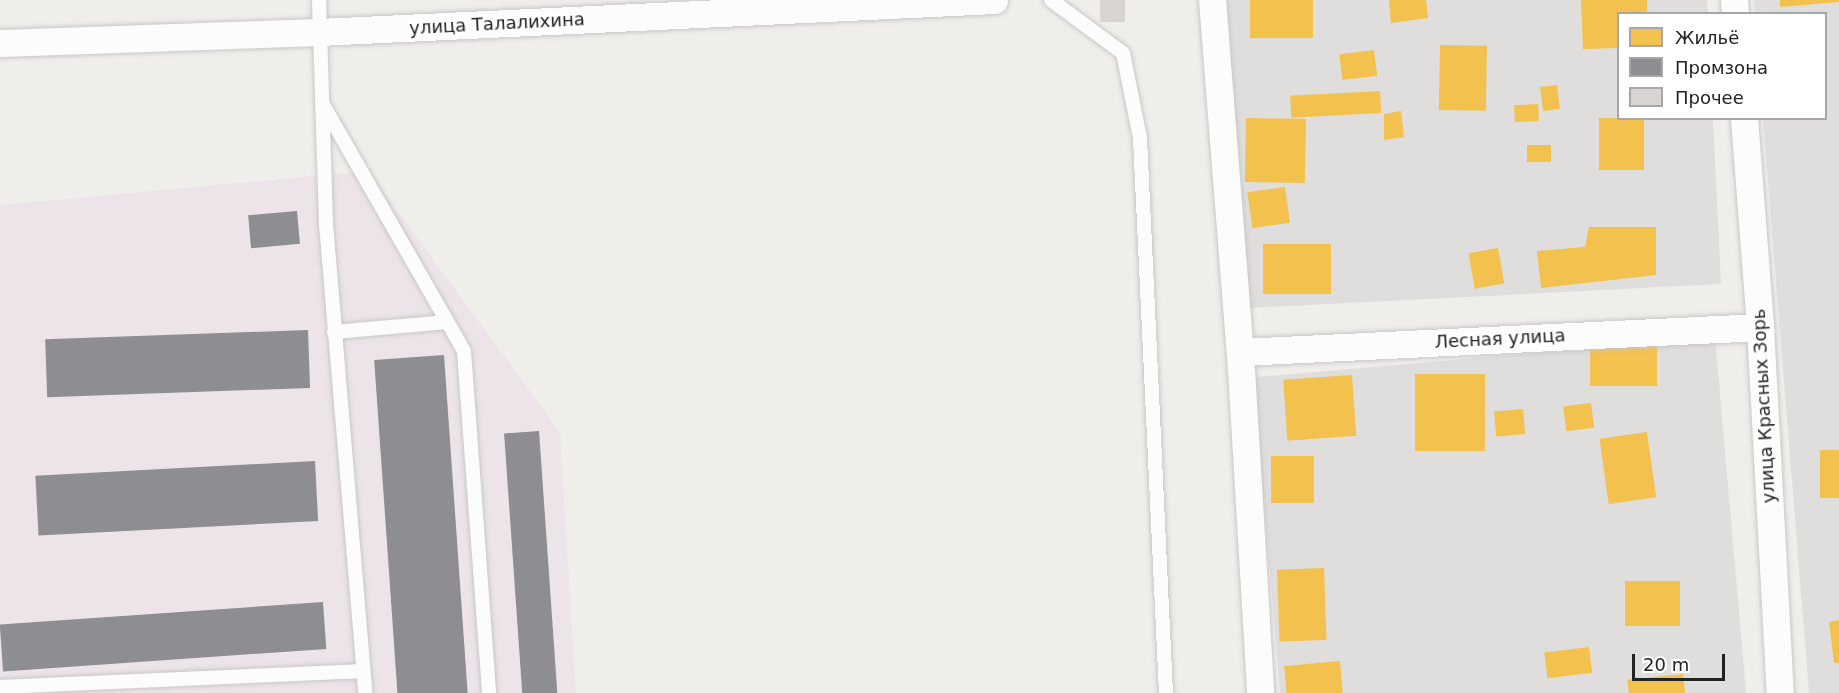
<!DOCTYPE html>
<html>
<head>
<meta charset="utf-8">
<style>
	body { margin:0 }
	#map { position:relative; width:1839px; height:693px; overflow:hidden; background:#f0eeeb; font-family:"DejaVu Sans",sans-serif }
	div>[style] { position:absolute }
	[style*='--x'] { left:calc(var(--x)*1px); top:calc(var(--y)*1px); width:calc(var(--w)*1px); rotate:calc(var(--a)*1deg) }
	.residential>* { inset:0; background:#dfdedc; transform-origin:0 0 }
	.industrial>* { inset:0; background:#ede4e9 }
	.homes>* { inset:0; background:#f2c14e; transform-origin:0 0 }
	.industry>* { inset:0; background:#8d8d92; transform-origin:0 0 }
	.building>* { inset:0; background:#d7d4d2; transform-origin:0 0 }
	.roads { filter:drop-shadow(0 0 2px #c9c8c7) drop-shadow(0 0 2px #c9c8c7) }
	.lane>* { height:14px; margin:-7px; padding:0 7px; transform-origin:7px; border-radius:7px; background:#fdfcfc }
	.street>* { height:27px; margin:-13.5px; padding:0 13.5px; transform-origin:13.5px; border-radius:13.5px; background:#fdfcfc }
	span { translate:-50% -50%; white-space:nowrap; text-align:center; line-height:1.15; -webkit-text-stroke:6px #fff; paint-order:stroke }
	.street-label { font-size:18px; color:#222 }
	.legend { position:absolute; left:1617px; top:12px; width:210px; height:108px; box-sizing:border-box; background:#fff; border:2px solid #a7a7a7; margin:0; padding:8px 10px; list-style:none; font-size:18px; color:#222 }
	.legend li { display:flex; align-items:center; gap:12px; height:30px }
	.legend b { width:30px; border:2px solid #a7a7a7 }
	.scale { position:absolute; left:1632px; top:654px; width:93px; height:27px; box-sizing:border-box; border:3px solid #222; border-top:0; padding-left:8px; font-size:18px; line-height:21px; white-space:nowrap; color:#222; -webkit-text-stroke:4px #fff; paint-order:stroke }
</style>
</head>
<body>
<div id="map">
	<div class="residential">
		<div style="clip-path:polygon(1227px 0,1707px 0,1708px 13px,1618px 14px,1618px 118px,1713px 119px,1721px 284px,1248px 308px)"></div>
		<div style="clip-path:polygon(1754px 0,1839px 0,1839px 693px,1809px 693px,1763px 119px,1826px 118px,1826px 14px,1755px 13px)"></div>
		<div style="left:1715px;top:337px;width:358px;height:464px;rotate:85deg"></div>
	</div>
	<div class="industrial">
		<div style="clip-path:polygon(368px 171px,560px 432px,576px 693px,0 693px,0 205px)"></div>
	</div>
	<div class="homes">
		<div style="left:1250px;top:0;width:63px;height:38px"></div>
		<div style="clip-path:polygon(1389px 0,1426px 0,1428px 18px,1391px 23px)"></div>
		<div style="clip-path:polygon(1581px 0,1647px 0,1647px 14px,1618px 14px,1618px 48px,1583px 49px)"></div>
		<div style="clip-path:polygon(1780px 0,1839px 0,1839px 2px,1780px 7px)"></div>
		<div style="left:1440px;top:45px;width:47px;height:65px;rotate:1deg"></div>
		<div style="left:1374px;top:50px;width:26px;height:35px;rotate:83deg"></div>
		<div style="left:1557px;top:85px;width:24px;height:17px;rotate:83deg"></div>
		<div style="left:1380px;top:91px;width:22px;height:90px;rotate:87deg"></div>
		<div style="left:1538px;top:104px;width:17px;height:24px;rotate:87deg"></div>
		<div style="clip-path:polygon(1401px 111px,1404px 137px,1384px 140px,1384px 114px)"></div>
		<div style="left:1246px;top:118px;width:60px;height:64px;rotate:1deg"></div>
		<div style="left:1599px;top:118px;width:45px;height:52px"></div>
		<div style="left:1527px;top:145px;width:24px;height:17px"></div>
		<div style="left:1285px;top:187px;width:36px;height:38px;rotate:82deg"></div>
		<div style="clip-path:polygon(1589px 227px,1656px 227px,1656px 275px,1541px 288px,1537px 251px,1585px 247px)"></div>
		<div style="left:1331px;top:244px;width:50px;height:68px;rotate:90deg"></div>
		<div style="left:1498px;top:248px;width:36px;height:30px;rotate:80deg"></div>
		<div style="left:1590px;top:344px;width:67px;height:42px"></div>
		<div style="left:1415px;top:374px;width:70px;height:77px"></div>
		<div style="left:1352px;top:375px;width:61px;height:69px;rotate:86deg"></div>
		<div style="left:1591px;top:403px;width:25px;height:28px;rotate:83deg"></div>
		<div style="left:1523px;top:409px;width:25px;height:29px;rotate:85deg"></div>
		<div style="left:1647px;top:432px;width:66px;height:48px;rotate:82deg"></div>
		<div style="left:1820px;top:450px;width:19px;height:48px"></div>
		<div style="left:1271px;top:456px;width:43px;height:47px"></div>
		<div style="left:1324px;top:568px;width:72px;height:47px;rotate:88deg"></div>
		<div style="left:1625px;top:581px;width:55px;height:45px"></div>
		<div style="clip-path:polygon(1839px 620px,1839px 663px,1834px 663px,1829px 622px)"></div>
		<div style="left:1589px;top:647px;width:26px;height:45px;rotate:83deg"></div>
		<div style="left:1340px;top:661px;width:32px;height:56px;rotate:85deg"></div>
		<div style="left:1683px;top:674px;width:19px;height:56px;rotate:84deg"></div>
	</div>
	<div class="industry">
		<div style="left:297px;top:211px;width:33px;height:49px;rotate:85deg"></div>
		<div style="left:308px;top:330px;width:58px;height:263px;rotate:88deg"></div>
		<div style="left:444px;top:355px;width:339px;height:70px;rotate:86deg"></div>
		<div style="left:539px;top:431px;width:263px;height:35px;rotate:86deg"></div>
		<div style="left:315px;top:461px;width:60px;height:280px;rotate:87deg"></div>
		<div style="left:323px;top:602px;width:47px;height:324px;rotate:86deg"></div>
	</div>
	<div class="building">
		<div style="left:1100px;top:0;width:25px;height:22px"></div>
	</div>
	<div class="roads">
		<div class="lane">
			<div style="--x:319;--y:0;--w:224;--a:88.2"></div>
			<div style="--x:326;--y:224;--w:471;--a:85.2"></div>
			<div style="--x:1051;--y:0;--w:89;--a:36.4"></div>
			<div style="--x:1123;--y:53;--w:87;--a:78.7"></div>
			<div style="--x:1140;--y:138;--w:556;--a:87.32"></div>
			<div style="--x:322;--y:103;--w:286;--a:60.2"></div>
			<div style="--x:464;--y:351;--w:343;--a:85.8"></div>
			<div style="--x:334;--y:332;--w:114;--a:-5"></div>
			<div style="--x:0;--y:687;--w:363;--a:-2.5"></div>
		</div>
		<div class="street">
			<div style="--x:1212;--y:0;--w:353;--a:85.5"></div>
			<div style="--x:1240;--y:352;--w:342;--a:86.6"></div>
			<div style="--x:1734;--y:0;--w:14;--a:86"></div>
			<div style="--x:0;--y:43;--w:319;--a:-2"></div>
			<div style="--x:319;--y:32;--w:676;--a:-2.71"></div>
			<div style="--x:1744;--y:118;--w:210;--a:85.6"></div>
			<div style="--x:1760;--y:327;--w:367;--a:86.9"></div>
			<div style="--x:1240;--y:352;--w:521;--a:-2.75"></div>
		</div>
	</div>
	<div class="street-label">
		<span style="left:497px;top:24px;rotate:-3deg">улица Талалихина</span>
		<span style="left:1500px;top:339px;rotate:-3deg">Лесная улица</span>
		<span style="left:1764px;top:406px;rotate:-93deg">улица Красных Зорь</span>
	</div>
	<ul class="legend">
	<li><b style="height:16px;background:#f2c14e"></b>Жильё</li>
	<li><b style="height:16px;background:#8d8d92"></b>Промзона</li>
	<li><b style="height:16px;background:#d7d4d2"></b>Прочее</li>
	</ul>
	<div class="scale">20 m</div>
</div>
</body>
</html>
